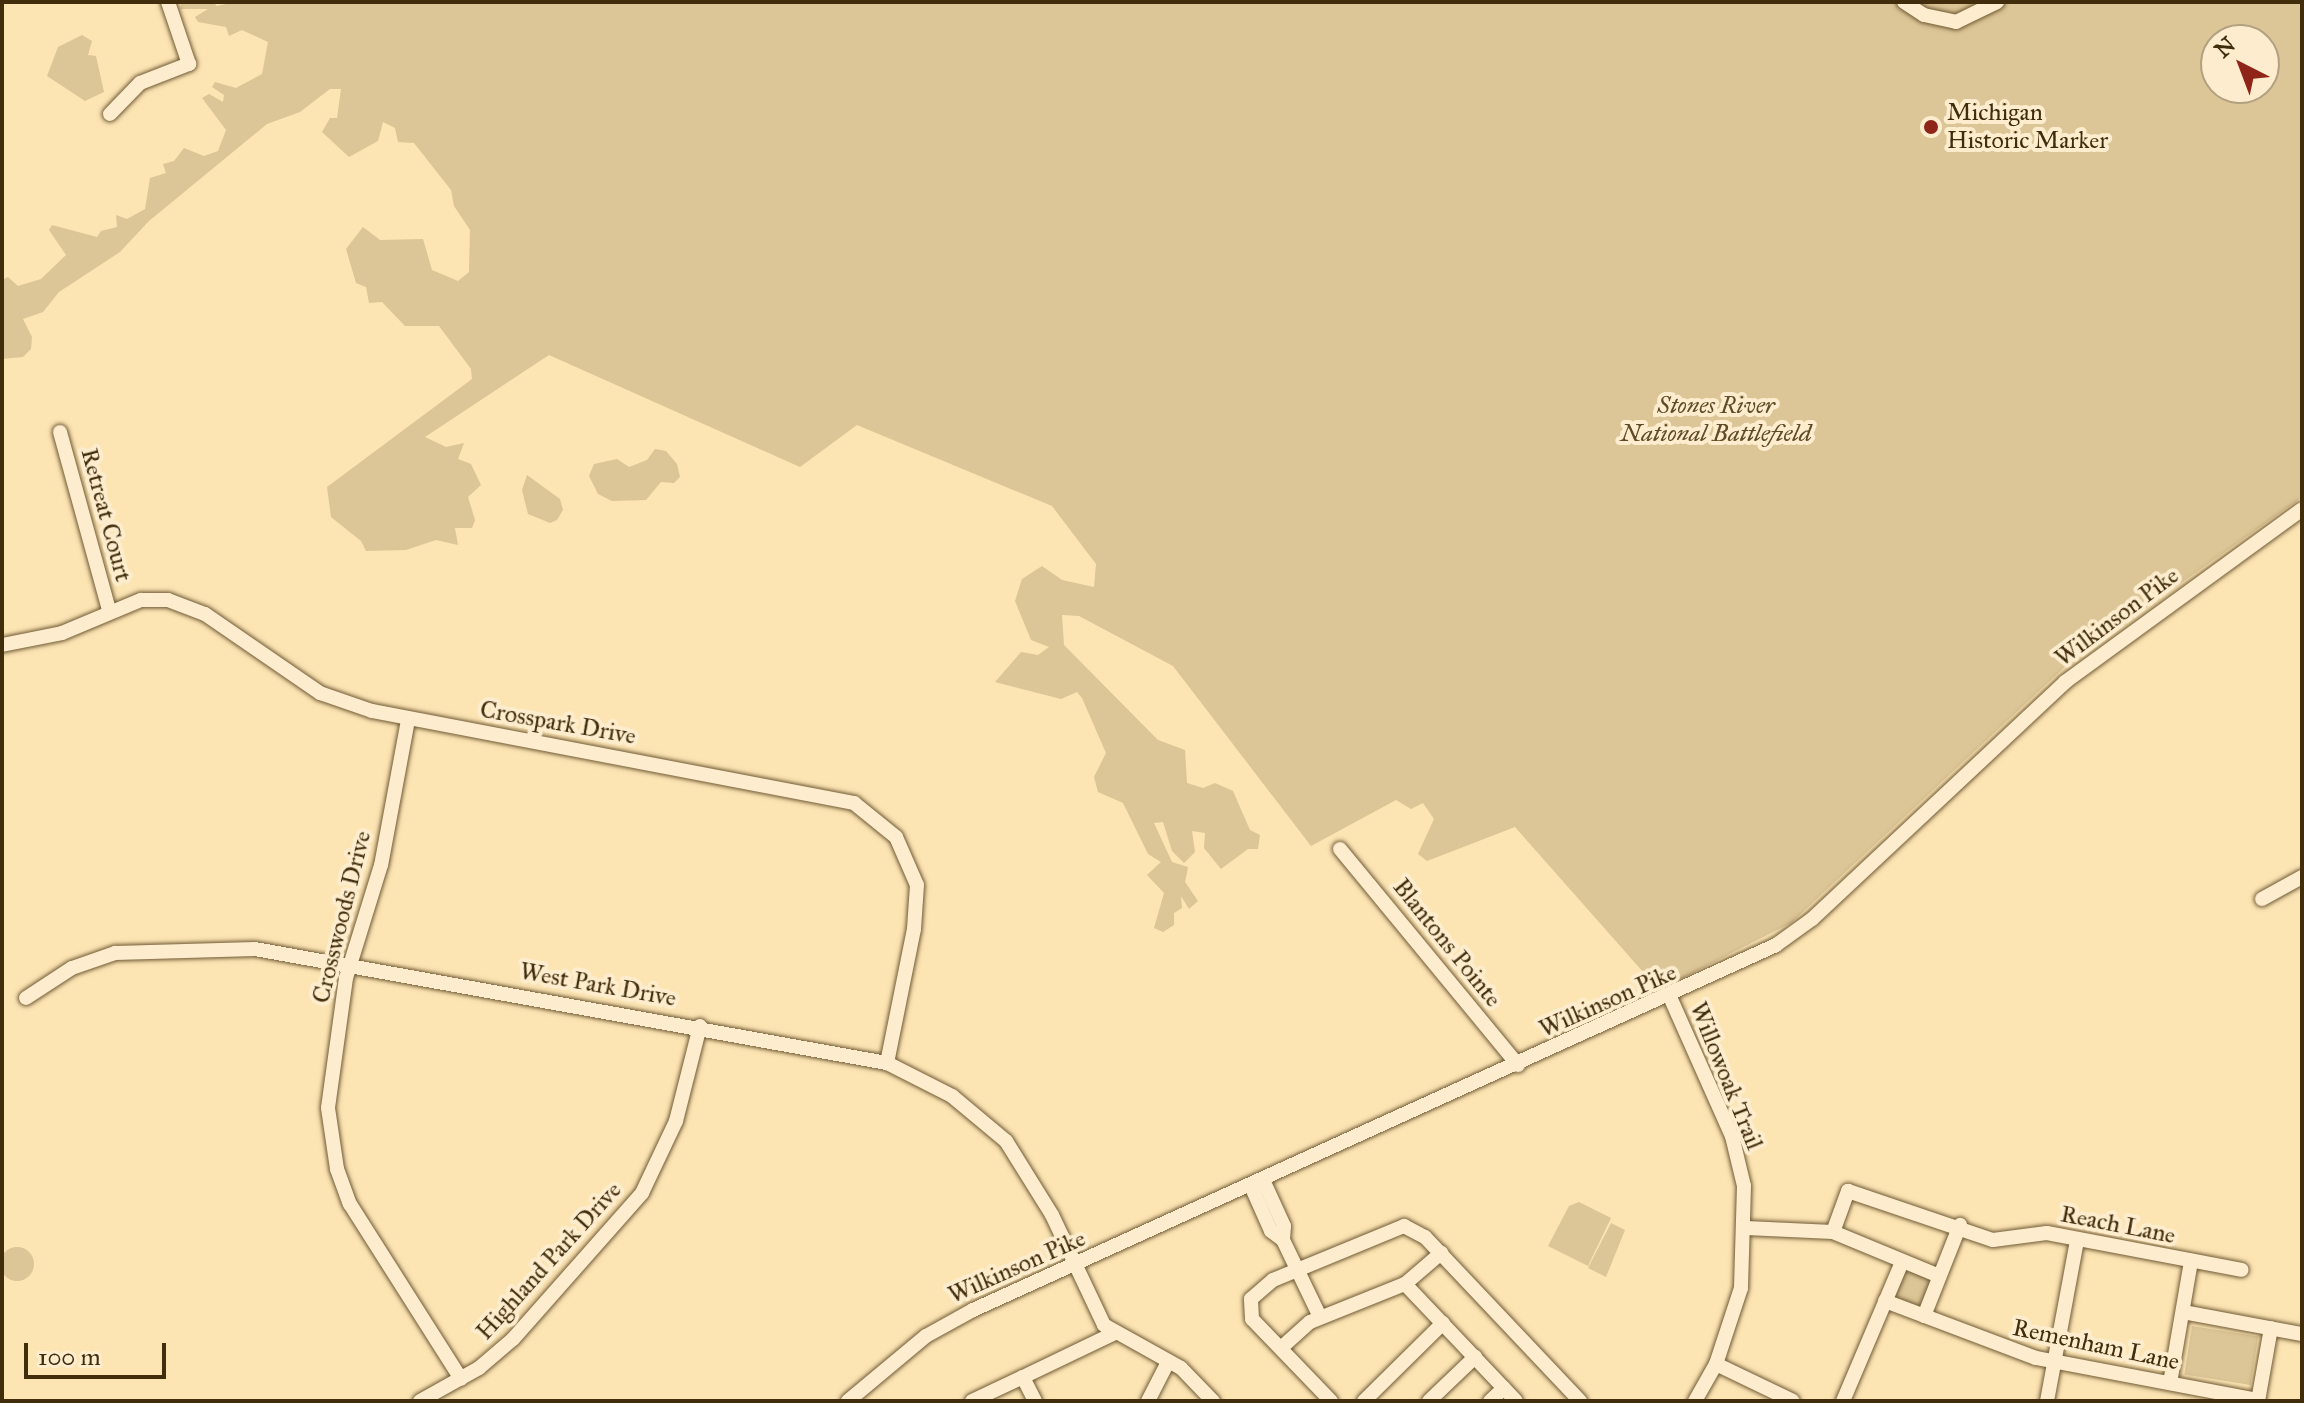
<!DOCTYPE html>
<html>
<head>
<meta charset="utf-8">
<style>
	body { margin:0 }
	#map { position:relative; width:2304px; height:1403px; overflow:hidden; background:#fce4b3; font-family:"IM FELL Great Primer",serif }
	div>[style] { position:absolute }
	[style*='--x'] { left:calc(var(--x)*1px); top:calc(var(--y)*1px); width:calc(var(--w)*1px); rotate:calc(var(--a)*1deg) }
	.green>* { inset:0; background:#dcc596; transform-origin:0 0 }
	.round { border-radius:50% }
	.roads { filter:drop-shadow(0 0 2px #705a35) drop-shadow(0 0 2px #705a35) }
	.minor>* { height:14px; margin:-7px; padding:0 7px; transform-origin:7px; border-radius:7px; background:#fdedce }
	.dots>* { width:22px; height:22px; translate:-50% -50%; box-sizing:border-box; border:4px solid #fdedce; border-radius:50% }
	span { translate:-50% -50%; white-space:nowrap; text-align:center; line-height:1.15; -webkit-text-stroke:8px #fdedce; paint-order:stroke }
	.poi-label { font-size:24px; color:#412c0b }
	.left { translate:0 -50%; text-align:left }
	.park-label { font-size:24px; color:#604b27; font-style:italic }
	.street-label { font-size:24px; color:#412c0b }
	.frame { position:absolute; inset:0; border:4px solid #412c0b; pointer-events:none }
	.north { position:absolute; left:2200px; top:24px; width:80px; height:80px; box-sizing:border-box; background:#fdedce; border:2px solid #b2a080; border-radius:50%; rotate:318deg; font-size:22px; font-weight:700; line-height:32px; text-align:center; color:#412c0b }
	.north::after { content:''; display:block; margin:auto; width:28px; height:36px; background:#8f2418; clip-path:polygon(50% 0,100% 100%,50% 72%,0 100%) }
	.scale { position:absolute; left:24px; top:1343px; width:142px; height:36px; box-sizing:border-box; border:4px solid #412c0b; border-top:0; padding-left:10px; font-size:24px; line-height:28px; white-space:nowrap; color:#412c0b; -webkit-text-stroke:6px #fdedce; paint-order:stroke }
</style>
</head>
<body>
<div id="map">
	<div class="green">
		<div style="clip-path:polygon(evenodd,182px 2px,215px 2px,216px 6px,236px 2px,2302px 2px,2302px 497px,2069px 663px,1791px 923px,1659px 990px,1515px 827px,1427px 861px,1418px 854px,1434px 819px,1423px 803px,1411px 809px,1396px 800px,1311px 846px,1173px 666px,1079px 616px,1062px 615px,1064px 645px,1158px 740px,1185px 750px,1187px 783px,1203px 788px,1215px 783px,1233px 791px,1250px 830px,1260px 835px,1258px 849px,1248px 849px,1221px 869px,1204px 848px,1205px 833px,1192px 831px,1195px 852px,1184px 863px,1172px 851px,1163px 822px,1154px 823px,1172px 862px,1188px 867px,1185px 882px,1198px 901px,1189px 909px,1181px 896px,1182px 908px,1174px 913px,1174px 925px,1163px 932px,1154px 928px,1164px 893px,1147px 875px,1161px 862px,1148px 854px,1123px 803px,1098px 792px,1094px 777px,1106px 753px,1082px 698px,1077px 692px,1061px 699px,995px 682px,1021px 652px,1038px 655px,1049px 647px,1031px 640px,1015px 601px,1022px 579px,1042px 566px,1062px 580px,1094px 587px,1096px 564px,1052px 506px,857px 425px,800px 467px,549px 355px,425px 437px,446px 447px,464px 443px,458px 459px,471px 464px,481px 485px,468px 497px,475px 520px,472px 528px,455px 528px,458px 545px,436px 540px,406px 550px,366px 551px,361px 541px,331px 517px,327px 487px,472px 379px,471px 369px,439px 326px,405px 326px,382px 302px,369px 303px,366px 287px,356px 283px,346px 249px,363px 227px,380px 240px,423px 239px,432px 270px,458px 281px,469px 272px,470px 230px,454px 206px,451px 190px,414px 143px,398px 142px,395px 128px,383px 122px,378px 141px,349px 157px,322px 132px,330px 118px,337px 118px,341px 89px,330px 89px,300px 112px,267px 124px,149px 221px,120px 252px,59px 292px,43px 312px,23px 319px,32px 337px,31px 349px,23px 357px,2px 359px,2px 280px,8px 277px,18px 286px,41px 279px,66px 255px,49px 230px,52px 225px,97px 237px,101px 231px,117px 227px,116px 215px,127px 219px,145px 209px,150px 178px,166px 173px,163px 164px,174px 161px,184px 148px,204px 156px,218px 151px,226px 130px,202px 98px,209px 94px,223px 102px,224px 95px,212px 87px,215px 82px,236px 88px,262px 74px,268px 42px,242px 30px,229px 36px,226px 27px,198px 22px,195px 17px,208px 9px,180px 9px,182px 2px,2216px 40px,2264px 40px,2264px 88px,2216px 88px,2216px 40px)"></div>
		<div style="clip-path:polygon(82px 35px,92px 41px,88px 55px,96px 56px,104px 92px,85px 101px,47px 76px,58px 47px)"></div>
		<div style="clip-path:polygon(655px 449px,666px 451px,677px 464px,680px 477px,674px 483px,661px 482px,646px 500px,612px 501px,598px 494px,589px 476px,594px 464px,617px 459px,629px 467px,647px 460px)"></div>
		<div style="clip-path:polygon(527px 475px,560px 499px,563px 510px,557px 520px,550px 523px,528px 514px,522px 490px)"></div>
		<div style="clip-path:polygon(1579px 1202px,1611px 1218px,1588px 1266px,1548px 1246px,1569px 1206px)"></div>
		<div style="clip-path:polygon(1611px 1223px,1625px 1230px,1606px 1277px,1588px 1268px)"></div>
		<div class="round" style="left:0;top:1247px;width:34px;height:34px"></div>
		<div class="round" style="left:1895px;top:1271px;width:36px;height:36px"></div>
		<div style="left:2192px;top:1326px;width:67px;height:49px;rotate:9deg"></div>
	</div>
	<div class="roads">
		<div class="minor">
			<div style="--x:1904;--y:2;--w:24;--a:33"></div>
			<div style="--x:1924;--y:15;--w:33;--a:12"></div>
			<div style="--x:1956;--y:22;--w:46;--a:-26"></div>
			<div style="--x:110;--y:114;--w:43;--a:-45.9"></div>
			<div style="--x:140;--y:83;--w:53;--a:-21.2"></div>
			<div style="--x:189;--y:64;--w:65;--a:-108.7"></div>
			<div style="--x:60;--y:432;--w:185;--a:74.6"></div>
			<div style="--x:2;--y:645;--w:61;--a:-11.3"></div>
			<div style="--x:62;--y:633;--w:86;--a:-22.7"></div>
			<div style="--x:141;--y:600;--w:27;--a:0"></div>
			<div style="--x:168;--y:600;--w:40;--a:21"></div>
			<div style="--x:205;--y:614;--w:140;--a:34.5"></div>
			<div style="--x:320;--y:693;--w:55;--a:19.1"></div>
			<div style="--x:372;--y:711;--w:491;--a:10.8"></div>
			<div style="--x:854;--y:803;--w:54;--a:39"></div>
			<div style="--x:896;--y:837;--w:52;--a:66.4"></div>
			<div style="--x:917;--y:885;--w:44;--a:93.9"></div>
			<div style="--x:914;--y:929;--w:137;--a:101.4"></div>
			<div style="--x:408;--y:720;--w:147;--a:100.5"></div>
			<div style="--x:381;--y:865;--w:118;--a:107.2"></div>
			<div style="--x:346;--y:978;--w:131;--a:97.9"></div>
			<div style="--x:328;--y:1108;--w:62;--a:81.6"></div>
			<div style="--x:337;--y:1169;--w:37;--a:70"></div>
			<div style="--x:350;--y:1204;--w:207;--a:57.6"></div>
			<div style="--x:1340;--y:849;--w:280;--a:50.5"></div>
			<div style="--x:2262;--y:899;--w:46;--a:-28.8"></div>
			<div style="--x:1670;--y:997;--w:152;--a:66"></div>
			<div style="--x:1732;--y:1136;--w:51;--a:76.5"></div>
			<div style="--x:1744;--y:1186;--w:102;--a:91.7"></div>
			<div style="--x:1741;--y:1288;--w:80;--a:108.2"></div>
			<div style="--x:1716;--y:1364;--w:43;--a:119.6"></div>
			<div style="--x:26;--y:998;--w:55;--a:-33.1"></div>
			<div style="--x:72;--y:968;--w:46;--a:-19.2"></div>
			<div style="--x:115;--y:953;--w:140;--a:-1.6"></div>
			<div style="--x:255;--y:949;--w:642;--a:10.23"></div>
			<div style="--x:887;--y:1063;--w:73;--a:26.9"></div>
			<div style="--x:952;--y:1096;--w:70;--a:39.8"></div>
			<div style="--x:1006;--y:1141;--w:87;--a:58.1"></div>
			<div style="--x:1052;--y:1215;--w:122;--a:64.7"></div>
			<div style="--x:1104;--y:1325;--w:88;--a:29.2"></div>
			<div style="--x:1181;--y:1368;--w:46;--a:45.9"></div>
			<div style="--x:1251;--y:1186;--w:49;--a:66"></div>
			<div style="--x:1271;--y:1231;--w:15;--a:37"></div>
			<div style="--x:1283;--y:1240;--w:14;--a:-86"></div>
			<div style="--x:1284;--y:1226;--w:51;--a:-114.5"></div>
			<div style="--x:1746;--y:1228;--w:87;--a:2.6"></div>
			<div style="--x:1833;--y:1232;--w:115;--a:22.5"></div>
			<div style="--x:1833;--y:1232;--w:44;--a:-69.9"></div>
			<div style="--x:1848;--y:1191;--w:153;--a:18.7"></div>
			<div style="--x:1993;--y:1240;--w:54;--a:-7.4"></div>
			<div style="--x:2047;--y:1233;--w:198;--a:10.7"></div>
			<div style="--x:1283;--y:1240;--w:85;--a:64.3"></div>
			<div style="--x:1405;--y:1284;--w:48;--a:-40.7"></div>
			<div style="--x:1885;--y:1301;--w:161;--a:20.7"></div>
			<div style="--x:2036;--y:1358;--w:226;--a:10.7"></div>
			<div style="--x:2183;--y:1312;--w:121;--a:10.5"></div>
			<div style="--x:1924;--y:1316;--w:98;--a:-68.4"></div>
			<div style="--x:1281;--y:1348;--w:39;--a:-42"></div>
			<div style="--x:1310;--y:1322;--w:102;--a:-21.8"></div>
			<div style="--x:1405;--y:1284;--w:161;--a:46.5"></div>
			<div style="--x:1716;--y:1364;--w:85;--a:25.7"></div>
			<div style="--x:2170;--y:1383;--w:124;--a:-80.2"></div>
			<div style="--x:420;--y:1401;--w:68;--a:-29.2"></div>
			<div style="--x:479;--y:1368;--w:45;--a:-40.5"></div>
			<div style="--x:513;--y:1339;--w:195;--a:-48.5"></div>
			<div style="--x:642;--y:1193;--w:80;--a:-64.7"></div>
			<div style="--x:676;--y:1121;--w:98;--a:-75.8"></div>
			<div style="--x:848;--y:1401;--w:102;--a:-39.8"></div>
			<div style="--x:926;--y:1336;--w:54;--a:-29"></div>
			<div style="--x:973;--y:1310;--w:882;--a:-24.44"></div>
			<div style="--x:1776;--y:945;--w:44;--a:-35.8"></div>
			<div style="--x:1812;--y:919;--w:347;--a:-43.1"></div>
			<div style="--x:2065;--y:682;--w:293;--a:-36.1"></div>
			<div style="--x:972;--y:1401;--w:56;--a:-25.2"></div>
			<div style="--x:1035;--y:1401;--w:27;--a:-117"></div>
			<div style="--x:1023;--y:1377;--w:102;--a:-25.6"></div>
			<div style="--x:1148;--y:1401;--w:44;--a:-62.9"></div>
			<div style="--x:1331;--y:1401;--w:114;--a:-133.9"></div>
			<div style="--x:1252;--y:1319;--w:20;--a:-93"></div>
			<div style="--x:1251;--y:1299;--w:29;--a:-41"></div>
			<div style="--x:1273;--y:1280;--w:142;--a:-22.4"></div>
			<div style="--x:1404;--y:1226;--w:24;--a:28"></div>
			<div style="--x:1425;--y:1237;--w:226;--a:46.6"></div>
			<div style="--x:1364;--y:1401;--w:111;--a:-44.6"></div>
			<div style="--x:1429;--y:1401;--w:64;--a:-43.7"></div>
			<div style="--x:1490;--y:1401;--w:19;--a:-43"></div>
			<div style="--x:1843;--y:1401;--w:151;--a:-67"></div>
			<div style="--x:2047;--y:1401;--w:164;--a:-79.4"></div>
			<div style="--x:2258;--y:1401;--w:74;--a:-79.9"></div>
		</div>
	</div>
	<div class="dots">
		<div style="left:1931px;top:127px;background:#8f2418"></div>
	</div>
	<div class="poi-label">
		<span class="left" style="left:1947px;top:127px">Michigan<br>Historic Marker</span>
	</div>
	<div class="park-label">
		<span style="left:1716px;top:420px">Stones River<br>National Battlefield</span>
	</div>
	<div class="street-label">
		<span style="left:106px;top:515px;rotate:75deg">Retreat Court</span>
		<span style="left:2117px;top:617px;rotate:-37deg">Wilkinson Pike</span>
		<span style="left:558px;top:723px;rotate:10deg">Crosspark Drive</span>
		<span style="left:342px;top:917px;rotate:-76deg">Crosswoods Drive</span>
		<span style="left:1447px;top:943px;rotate:51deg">Blantons Pointe</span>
		<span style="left:598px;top:985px;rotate:10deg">West Park Drive</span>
		<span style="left:1608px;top:1001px;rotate:-24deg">Wilkinson Pike</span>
		<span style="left:1726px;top:1076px;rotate:68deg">Willowoak Trail</span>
		<span style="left:2118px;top:1225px;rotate:11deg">Reach Lane</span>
		<span style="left:549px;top:1261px;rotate:-48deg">Highland Park Drive</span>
		<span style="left:1017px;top:1267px;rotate:-24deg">Wilkinson Pike</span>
		<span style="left:2096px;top:1345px;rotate:12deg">Remenham Lane</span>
	</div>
	<div class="frame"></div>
	<div class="north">N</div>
	<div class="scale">100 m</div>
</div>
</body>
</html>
